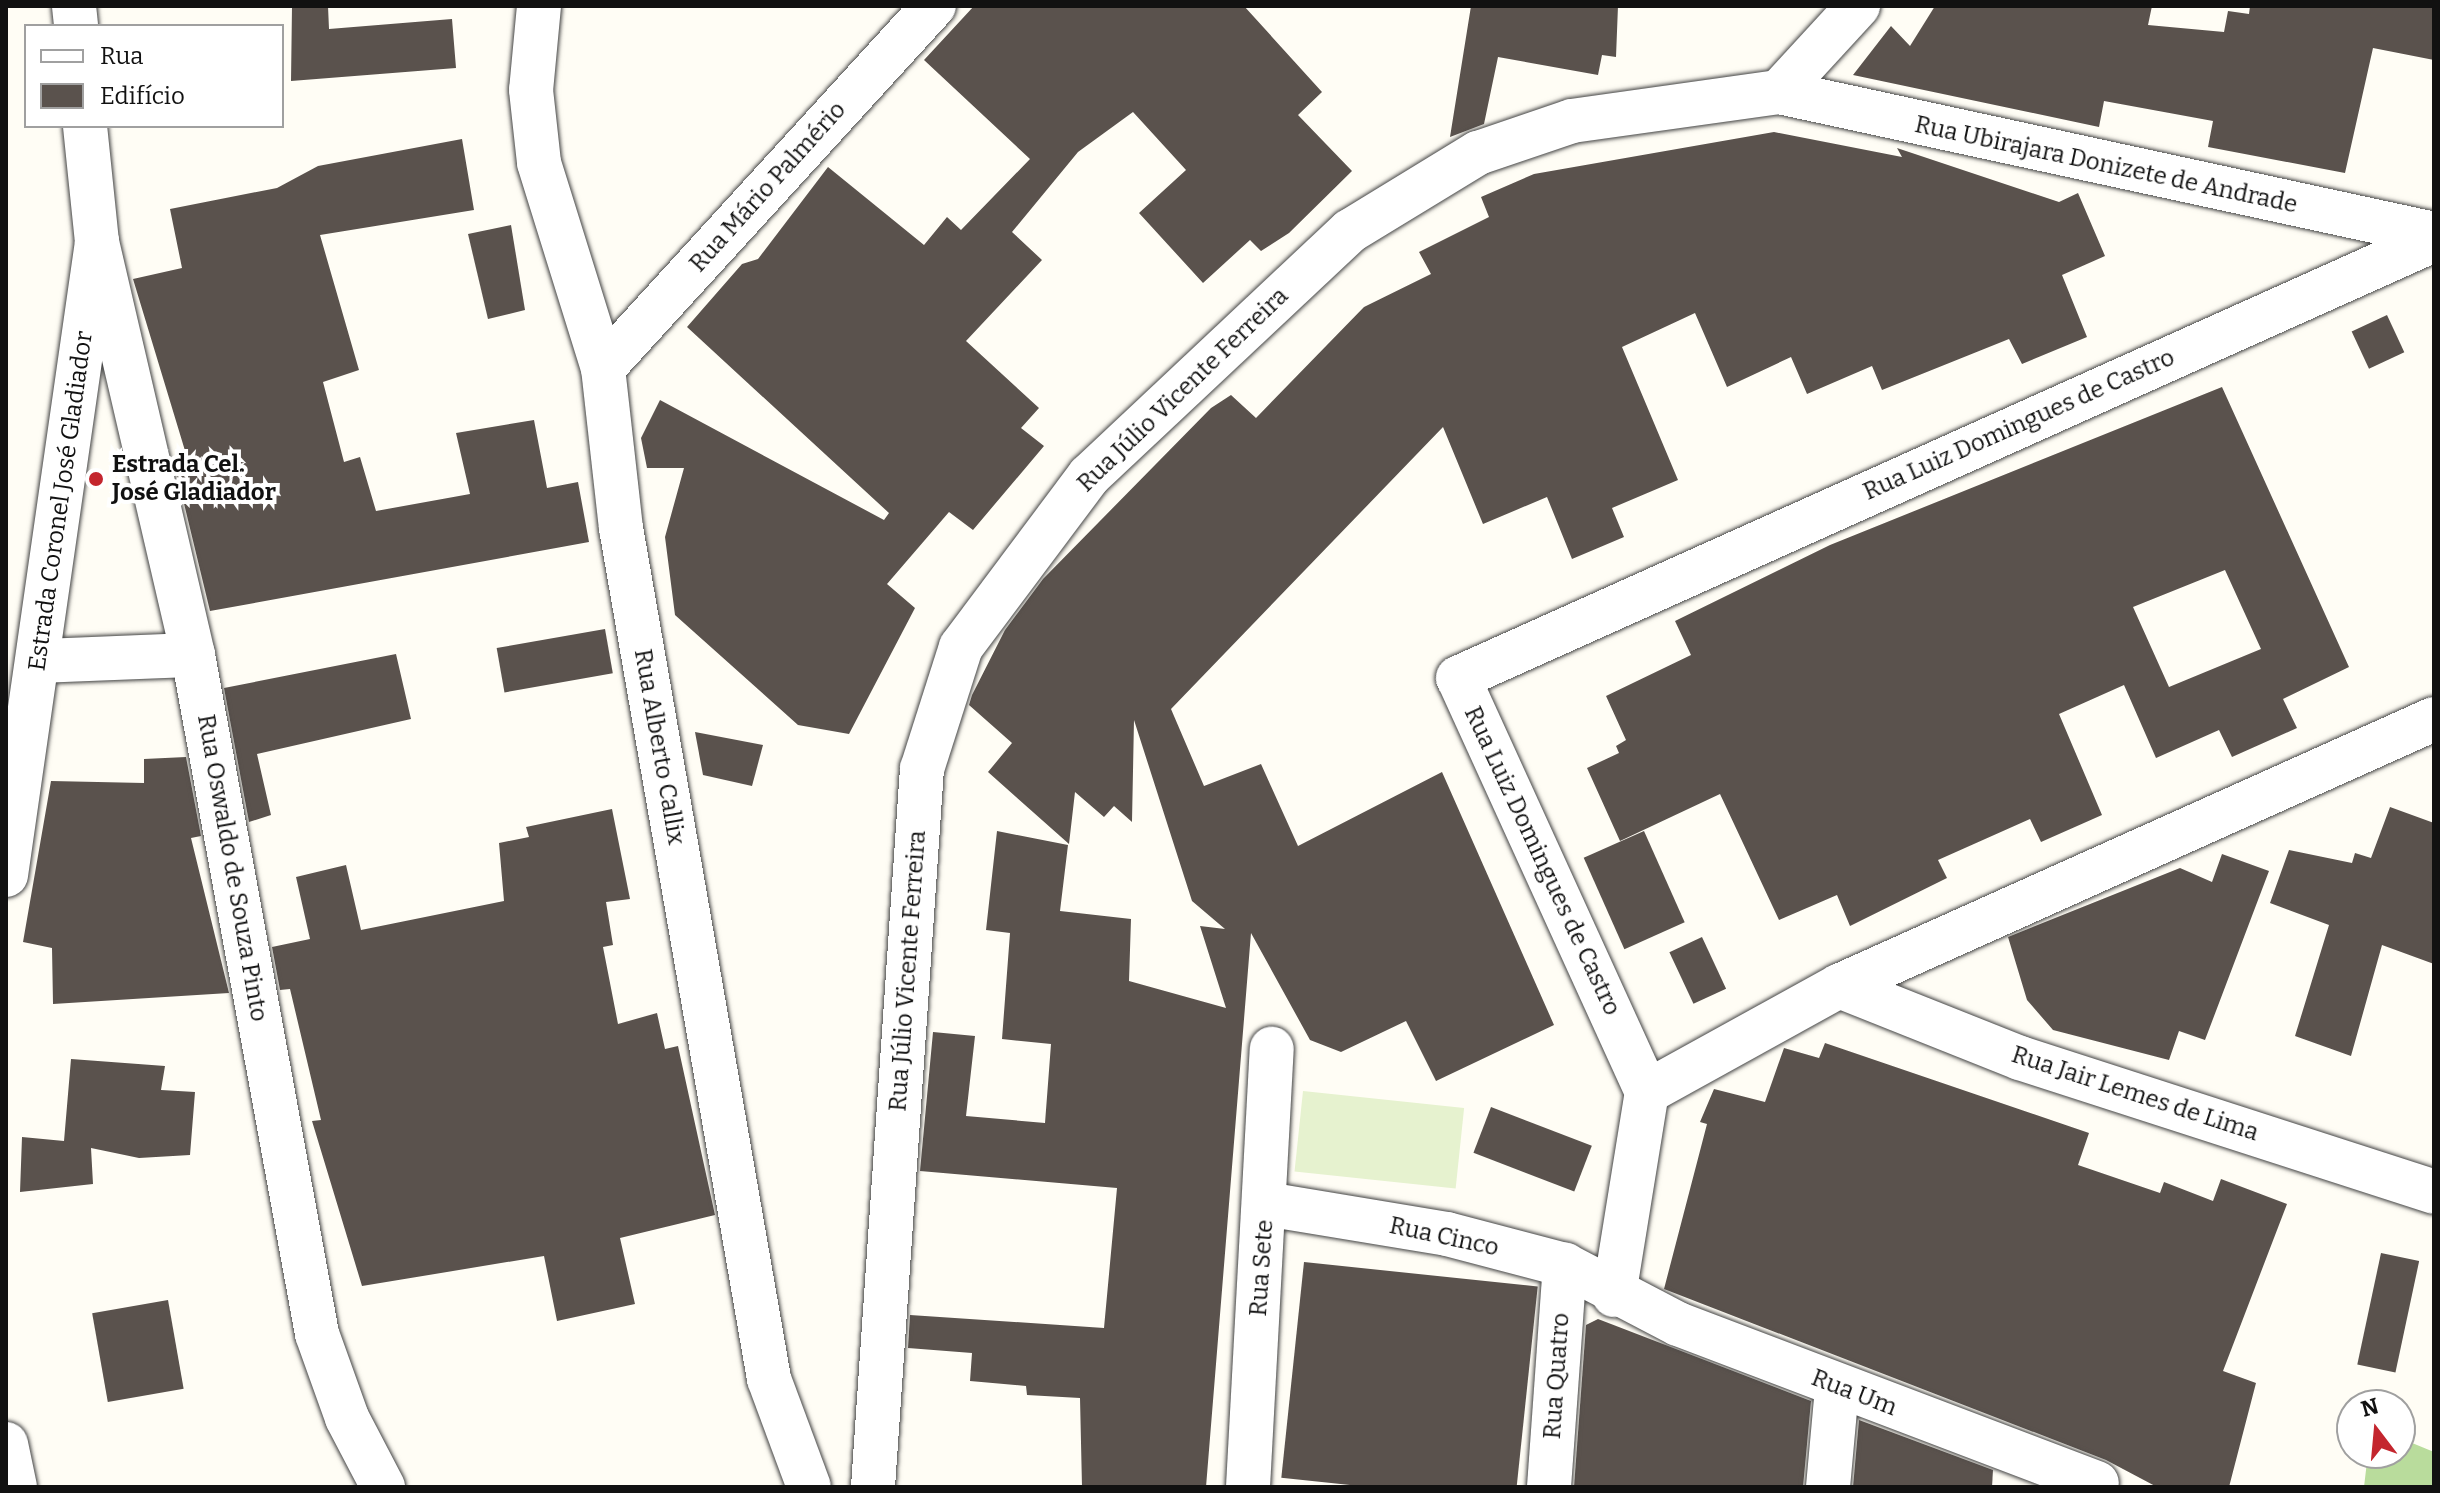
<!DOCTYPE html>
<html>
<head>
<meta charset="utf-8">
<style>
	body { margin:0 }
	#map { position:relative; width:2440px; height:1493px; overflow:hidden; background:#fffdf5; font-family:Bitter,serif }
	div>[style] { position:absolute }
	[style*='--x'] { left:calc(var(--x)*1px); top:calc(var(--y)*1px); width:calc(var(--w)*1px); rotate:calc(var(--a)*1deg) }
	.forest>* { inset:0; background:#b9dc9c }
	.pitch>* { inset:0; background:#e6f2cf; transform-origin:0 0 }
	.building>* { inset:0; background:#5a524d; transform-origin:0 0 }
	.roads { filter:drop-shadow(0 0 2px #444) drop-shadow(0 0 2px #444) }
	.minor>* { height:44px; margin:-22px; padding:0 22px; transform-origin:22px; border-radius:22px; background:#fff }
	.dots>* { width:22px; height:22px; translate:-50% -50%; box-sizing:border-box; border:4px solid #fff; border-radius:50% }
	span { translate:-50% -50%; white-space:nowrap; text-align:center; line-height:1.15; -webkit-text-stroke:8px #fff; paint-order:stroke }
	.street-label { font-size:24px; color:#111 }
	.poi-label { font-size:24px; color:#111; font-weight:700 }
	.left { translate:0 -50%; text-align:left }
	.frame { position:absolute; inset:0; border:8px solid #111; pointer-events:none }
	.legend { position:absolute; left:24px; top:24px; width:260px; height:104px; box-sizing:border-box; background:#fff; border:2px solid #a0a0a0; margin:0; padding:10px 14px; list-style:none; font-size:24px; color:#111 }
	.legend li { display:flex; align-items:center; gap:16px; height:40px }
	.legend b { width:40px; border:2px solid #a0a0a0 }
	.north { position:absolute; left:2336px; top:1389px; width:80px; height:80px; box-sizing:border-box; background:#fff; border:2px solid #a0a0a0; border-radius:50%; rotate:344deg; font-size:22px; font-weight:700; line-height:32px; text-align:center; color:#111 }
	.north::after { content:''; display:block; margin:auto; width:28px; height:36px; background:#c4262e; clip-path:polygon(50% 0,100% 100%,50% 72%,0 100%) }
</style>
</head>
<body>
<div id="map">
	<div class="forest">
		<div style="clip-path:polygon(2400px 1438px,2434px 1452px,2434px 1487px,2364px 1487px,2368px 1453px,2400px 1453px)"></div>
	</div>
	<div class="pitch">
		<div style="left:1303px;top:1091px;width:162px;height:81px;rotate:6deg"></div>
	</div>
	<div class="building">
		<div style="clip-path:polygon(292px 6px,328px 6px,329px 29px,452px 19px,456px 68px,291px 81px)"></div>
		<div style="clip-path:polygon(974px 6px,1244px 6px,1322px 92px,1298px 115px,1352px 171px,1289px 233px,1261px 251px,1250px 240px,1203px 283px,1139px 213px,1186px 170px,1133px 112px,1078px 152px,1012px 232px,1042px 260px,966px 341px,1039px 408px,1021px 428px,1044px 446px,973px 530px,949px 512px,887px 584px,915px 608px,849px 734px,798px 725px,675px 615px,665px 537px,684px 468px,647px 468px,641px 438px,660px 400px,884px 520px,889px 513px,687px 327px,742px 264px,758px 259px,828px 167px,924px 245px,947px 217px,961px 230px,1030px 159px,924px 60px)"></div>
		<div style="clip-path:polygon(1471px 6px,1618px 6px,1616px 57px,1602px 55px,1598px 75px,1498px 57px,1484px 124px,1450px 137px)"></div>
		<div style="clip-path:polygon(1935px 6px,2152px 6px,2148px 25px,2224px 32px,2228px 11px,2249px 14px,2250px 6px,2434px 6px,2434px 60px,2373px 48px,2345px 173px,2208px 147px,2213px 121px,2104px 101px,2099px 127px,1853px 75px,1891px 26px,1910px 46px)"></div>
		<div style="clip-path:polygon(1774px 132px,1902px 157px,1897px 148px,2059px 202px,2078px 193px,2105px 256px,2062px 275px,2087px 337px,2022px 364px,2009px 339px,1882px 390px,1872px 366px,1807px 394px,1791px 357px,1727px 387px,1695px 313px,1622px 347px,1678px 480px,1612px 508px,1624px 537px,1572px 559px,1547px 497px,1483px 524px,1443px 427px,1171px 709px,1204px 786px,1261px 764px,1298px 846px,1442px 772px,1554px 1025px,1436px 1081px,1406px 1021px,1341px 1052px,1310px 1040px,1251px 933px,1206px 1487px,1082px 1487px,1080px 1398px,1027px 1395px,1026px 1386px,970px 1381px,972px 1353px,908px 1348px,910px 1315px,1104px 1328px,1117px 1188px,920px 1171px,933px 1032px,975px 1036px,966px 1116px,1045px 1123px,1051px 1044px,1002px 1039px,1010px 933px,986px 930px,997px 831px,1068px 845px,1060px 911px,1131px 919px,1129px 981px,1226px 1008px,1200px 926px,1225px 929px,1192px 901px,1134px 720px,1132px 822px,1114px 806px,1104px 817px,1075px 792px,1069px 844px,988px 772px,1012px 743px,969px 705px,972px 695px,1005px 630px,1043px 579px,1211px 408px,1231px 395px,1256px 418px,1364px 307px,1431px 274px,1419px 252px,1489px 217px,1481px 197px,1534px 174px)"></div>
		<div style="clip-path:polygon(462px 139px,474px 210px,320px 235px,359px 370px,323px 382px,344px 462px,360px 457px,376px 511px,470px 494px,456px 433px,534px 420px,547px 488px,578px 482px,589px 542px,210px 611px,173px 458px,186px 454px,133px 279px,182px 268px,170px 209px,277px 188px,318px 166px)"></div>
		<div style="clip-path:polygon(511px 225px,525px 310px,488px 319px,468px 234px)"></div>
		<div style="left:2387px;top:315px;width:41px;height:39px;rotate:65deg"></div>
		<div style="clip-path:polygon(evenodd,2222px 387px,2349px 667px,2283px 699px,2297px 728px,2232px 757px,2219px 730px,2156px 758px,2124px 685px,2059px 714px,2102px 815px,2041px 842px,2030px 819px,1938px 860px,1947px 878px,1850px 926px,1837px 895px,1779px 920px,1720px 794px,1620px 841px,1587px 768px,1619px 753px,1616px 746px,1626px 740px,1606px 696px,1691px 655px,1675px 621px,1830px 545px,2222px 387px,2225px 570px,2261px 649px,2169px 687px,2133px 607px,2225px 570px)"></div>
		<div style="left:605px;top:629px;width:45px;height:110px;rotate:80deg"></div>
		<div style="clip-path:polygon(396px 654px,411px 719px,257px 754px,271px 815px,249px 822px,224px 688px)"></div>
		<div style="clip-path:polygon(695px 732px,763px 745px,752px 786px,703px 775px)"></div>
		<div style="clip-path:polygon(186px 757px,201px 836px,191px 838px,229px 993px,53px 1004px,52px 948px,23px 942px,51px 781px,144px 783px,144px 759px)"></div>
		<div style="clip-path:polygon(2390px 807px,2434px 823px,2434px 964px,2382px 945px,2351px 1056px,2295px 1036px,2329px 925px,2270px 903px,2289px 850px,2352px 863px,2355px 853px,2371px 858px)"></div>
		<div style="clip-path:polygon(612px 809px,630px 899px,606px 902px,613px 945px,603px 947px,618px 1024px,657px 1013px,665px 1049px,678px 1046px,715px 1215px,620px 1238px,635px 1304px,557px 1321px,544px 1256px,362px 1286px,312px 1121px,321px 1120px,290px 989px,280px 990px,272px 947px,310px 939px,296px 877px,346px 865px,361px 930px,504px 901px,499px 843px,529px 837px,526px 827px)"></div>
		<div style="left:1644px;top:831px;width:100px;height:66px;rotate:66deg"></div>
		<div style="clip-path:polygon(2222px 854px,2269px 871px,2205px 1040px,2179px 1031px,2169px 1060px,2053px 1030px,2027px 1000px,2008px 937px,2180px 868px,2212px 882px)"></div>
		<div style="left:1702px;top:937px;width:57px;height:36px;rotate:65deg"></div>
		<div style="clip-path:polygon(1825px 1043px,2089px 1133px,2078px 1165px,2160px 1193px,2164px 1182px,2213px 1201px,2221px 1179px,2287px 1204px,2223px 1371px,2256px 1383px,2229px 1487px,2157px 1487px,2106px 1460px,1664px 1289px,1707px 1124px,1700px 1122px,1714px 1089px,1765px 1102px,1784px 1048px,1819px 1058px)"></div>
		<div style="clip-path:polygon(71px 1059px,165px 1066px,161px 1090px,195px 1092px,190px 1155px,139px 1158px,91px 1148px,93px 1184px,20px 1192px,22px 1137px,64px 1141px)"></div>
		<div style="left:1491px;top:1107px;width:108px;height:49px;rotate:21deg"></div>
		<div style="left:2381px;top:1253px;width:39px;height:114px;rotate:12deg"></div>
		<div style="left:1304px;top:1262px;width:235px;height:217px;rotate:6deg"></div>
		<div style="left:168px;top:1300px;width:90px;height:77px;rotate:80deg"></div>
		<div style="clip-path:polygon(1598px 1319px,1811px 1401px,1803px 1487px,1574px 1487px,1586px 1325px)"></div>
		<div style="clip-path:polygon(1859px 1420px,1993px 1470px,1992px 1487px,1853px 1487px)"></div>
	</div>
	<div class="roads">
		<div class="minor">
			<div style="--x:74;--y:6;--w:20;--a:84"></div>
			<div style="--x:539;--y:6;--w:84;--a:95.4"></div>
			<div style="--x:531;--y:90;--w:73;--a:83.7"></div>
			<div style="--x:539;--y:163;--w:215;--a:72.7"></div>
			<div style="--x:603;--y:368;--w:161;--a:83.6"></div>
			<div style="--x:621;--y:528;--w:864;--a:80.13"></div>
			<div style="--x:769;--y:1379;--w:115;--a:69.7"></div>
			<div style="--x:1779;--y:92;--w:117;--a:-47.4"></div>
			<div style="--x:97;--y:242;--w:424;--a:76.9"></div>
			<div style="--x:193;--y:655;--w:690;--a:79.65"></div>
			<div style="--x:317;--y:1334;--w:89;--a:70.3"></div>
			<div style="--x:347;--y:1418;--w:78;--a:62.4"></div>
			<div style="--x:603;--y:368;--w:491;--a:-47.6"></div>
			<div style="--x:41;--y:661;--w:152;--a:-2.3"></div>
			<div style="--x:6;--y:875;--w:640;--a:-81.82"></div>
			<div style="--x:97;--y:242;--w:117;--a:-95.9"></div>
			<div style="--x:1839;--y:986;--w:195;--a:21.7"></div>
			<div style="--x:2020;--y:1058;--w:435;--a:17.9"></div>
			<div style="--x:1647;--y:1092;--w:455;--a:-114.5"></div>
			<div style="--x:1458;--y:678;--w:1070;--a:-24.17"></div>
			<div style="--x:1647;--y:1092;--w:219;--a:-28.9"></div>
			<div style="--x:1839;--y:986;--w:652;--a:-24.17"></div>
			<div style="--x:1266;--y:1204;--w:183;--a:9.4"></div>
			<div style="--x:1447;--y:1234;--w:122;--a:14.7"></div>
			<div style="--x:1565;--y:1265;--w:127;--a:27.6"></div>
			<div style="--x:1678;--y:1324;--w:448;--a:20.8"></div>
			<div style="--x:1614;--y:1295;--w:206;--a:-80.8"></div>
			<div style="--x:6;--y:1444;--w:44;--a:78.2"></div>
			<div style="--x:873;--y:1487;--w:720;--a:-86.1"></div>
			<div style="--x:922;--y:769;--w:128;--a:-72.3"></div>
			<div style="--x:961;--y:647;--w:214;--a:-53.2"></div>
			<div style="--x:1089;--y:476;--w:358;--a:-43.2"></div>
			<div style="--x:1350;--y:231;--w:150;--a:-31.4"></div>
			<div style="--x:1478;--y:153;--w:99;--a:-18.8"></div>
			<div style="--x:1572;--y:121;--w:209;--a:-8"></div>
			<div style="--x:1779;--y:92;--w:670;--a:12.23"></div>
			<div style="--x:1248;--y:1487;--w:439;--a:-86.9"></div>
			<div style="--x:1549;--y:1487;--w:223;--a:-85.9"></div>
			<div style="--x:1828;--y:1487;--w:99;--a:-84.8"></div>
		</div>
	</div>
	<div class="dots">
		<div style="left:96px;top:479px;background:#c4262e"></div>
	</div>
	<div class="street-label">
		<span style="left:2106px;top:165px;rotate:12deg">Rua Ubirajara Donizete de Andrade</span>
		<span style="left:768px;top:187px;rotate:-48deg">Rua Mário Palmério</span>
		<span style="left:1183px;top:390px;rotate:-44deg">Rua Júlio Vicente Ferreira</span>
		<span style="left:2019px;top:425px;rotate:-24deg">Rua Luiz Domingues de Castro</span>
		<span style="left:61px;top:501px;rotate:-82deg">Estrada Coronel José Gladiador</span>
		<span style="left:659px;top:747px;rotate:80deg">Rua Alberto Callix</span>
		<span style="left:1542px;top:861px;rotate:65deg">Rua Luiz Domingues de Castro</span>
		<span style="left:232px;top:868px;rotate:80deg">Rua Oswaldo de Souza Pinto</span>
		<span style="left:908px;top:971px;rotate:-86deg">Rua Júlio Vicente Ferreira</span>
		<span style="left:2135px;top:1094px;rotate:18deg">Rua Jair Lemes de Lima</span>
		<span style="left:1444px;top:1237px;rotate:12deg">Rua Cinco</span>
		<span style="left:1262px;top:1268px;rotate:-86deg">Rua Sete</span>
		<span style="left:1557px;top:1376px;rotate:-86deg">Rua Quatro</span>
		<span style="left:1854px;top:1393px;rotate:21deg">Rua Um</span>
	</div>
	<div class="poi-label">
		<span class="left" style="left:112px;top:479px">Estrada Cel.<br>José Gladiador</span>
	</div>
	<div class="frame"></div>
	<ul class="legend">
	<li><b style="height:10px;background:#fff"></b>Rua</li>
	<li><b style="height:22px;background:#5a524d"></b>Edifício</li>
	</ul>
	<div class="north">N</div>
</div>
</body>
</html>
